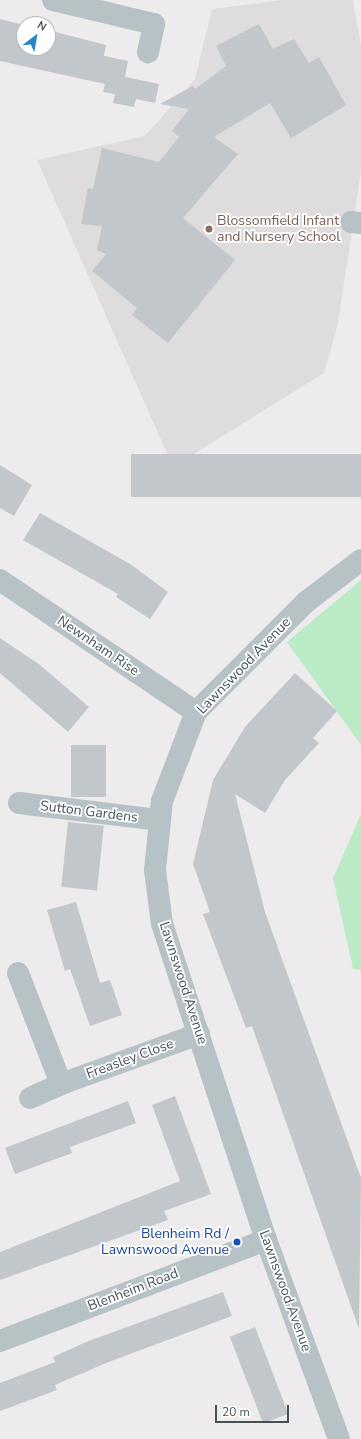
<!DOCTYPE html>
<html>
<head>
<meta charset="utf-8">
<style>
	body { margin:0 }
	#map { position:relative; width:361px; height:1439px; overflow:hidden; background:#eeebec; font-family:"Nunito Sans",sans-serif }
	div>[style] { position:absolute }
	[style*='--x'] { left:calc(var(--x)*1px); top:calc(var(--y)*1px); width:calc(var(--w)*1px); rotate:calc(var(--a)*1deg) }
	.education>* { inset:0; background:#dfdcdd }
	.green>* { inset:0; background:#bbeac7 }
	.building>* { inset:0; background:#c2c7cb; transform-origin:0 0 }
	.street>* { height:22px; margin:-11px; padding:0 11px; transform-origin:11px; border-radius:11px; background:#b7c2c7 }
	.dots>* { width:11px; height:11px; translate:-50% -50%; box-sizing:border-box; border:2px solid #fff; border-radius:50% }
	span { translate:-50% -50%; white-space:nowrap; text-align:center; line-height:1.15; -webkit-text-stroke:3.5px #fff; paint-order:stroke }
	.education-label { font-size:14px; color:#785e54 }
	.left { translate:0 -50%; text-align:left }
	.street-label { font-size:14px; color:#455157 }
	.transit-label { font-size:14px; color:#164399 }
	.right { translate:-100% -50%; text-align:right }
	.north { position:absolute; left:16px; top:16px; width:40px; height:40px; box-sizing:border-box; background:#fff; border:1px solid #b5b9bc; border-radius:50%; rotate:31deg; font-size:11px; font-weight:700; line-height:16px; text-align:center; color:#455157 }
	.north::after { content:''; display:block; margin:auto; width:14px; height:18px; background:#2586ce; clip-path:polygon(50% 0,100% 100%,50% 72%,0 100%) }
	.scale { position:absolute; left:215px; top:1405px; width:74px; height:18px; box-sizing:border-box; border:2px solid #455157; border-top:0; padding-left:5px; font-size:12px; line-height:14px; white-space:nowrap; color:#455157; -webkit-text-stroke:3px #fff; paint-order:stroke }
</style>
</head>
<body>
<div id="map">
	<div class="education">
		<div style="clip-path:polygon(283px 0,353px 0,361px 46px,361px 171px,338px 323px,324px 373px,173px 467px,37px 160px,145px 136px,195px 79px,212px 9px)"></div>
	</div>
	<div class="green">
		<div style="clip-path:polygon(361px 580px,361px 745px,287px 642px)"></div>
		<div style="clip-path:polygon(361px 814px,361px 970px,353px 969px,333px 878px)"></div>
	</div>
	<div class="building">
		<div style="clip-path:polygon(0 19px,24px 25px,24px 48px,48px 48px,48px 30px,106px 45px,104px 56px,128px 61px,125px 77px,159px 84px,155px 103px,136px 99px,134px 107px,113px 103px,115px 94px,103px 92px,105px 84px,0 61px)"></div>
		<div style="clip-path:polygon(259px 24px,273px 49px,294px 39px,309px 63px,319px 57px,346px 105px,291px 138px,270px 103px,214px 137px,238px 154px,183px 218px,235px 260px,168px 343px,132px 315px,137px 308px,92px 271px,106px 254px,97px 250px,102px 226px,81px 224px,88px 188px,93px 189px,102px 148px,159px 162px,179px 137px,172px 131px,189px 109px,160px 104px,193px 86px,195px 89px,226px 66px,216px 46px)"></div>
		<div style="left:361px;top:454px;width:43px;height:230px;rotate:90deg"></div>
		<div style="clip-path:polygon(0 465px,32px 485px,14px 516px,0 508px)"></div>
		<div style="clip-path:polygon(40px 513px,130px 564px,168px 592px,150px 619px,116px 597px,118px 594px,23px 540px)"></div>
		<div style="clip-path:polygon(0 638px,40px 665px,89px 707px,68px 732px,0 673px)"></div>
		<div style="clip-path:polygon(295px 673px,337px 711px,313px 738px,319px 743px,285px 780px,265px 813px,235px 794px,265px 912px,361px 1178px,359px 1329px,252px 1026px,246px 1028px,203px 914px,210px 912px,193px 864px,213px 780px,245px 727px)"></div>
		<div style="left:71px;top:745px;width:35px;height:52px"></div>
		<div style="left:68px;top:822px;width:36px;height:65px;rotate:6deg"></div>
		<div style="clip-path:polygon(76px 902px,100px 983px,110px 980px,122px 1015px,90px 1026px,70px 969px,65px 971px,47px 910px)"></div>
		<div style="clip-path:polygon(175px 1096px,211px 1194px,164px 1211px,168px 1220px,0 1280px,0 1252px,180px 1181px,152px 1105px)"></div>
		<div style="clip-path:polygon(128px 1101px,136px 1123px,70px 1147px,72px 1153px,15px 1174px,5px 1148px)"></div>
		<div style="clip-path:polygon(223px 1292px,232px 1316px,106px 1363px,55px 1385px,57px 1390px,0 1411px,0 1383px,55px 1362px,53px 1357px,86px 1342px)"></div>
		<div style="left:255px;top:1327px;width:93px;height:27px;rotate:69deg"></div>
	</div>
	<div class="street">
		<div style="--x:53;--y:0;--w:104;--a:13.4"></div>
		<div style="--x:154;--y:24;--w:29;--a:102"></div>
		<div style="--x:351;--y:222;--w:10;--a:6"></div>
		<div style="--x:0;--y:580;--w:236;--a:34"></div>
		<div style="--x:19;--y:803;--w:142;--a:6.9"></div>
		<div style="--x:18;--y:973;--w:119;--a:68.8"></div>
		<div style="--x:61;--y:1084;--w:147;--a:-19.9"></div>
		<div style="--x:30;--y:1098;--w:34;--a:-24"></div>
		<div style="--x:0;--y:1341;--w:285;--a:-20.8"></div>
		<div style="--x:339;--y:1439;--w:212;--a:-110.1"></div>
		<div style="--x:266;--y:1240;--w:333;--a:-108.2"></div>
		<div style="--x:162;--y:924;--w:54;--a:-97.4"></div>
		<div style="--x:155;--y:870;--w:69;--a:-84.2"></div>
		<div style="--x:162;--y:801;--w:95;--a:-69.1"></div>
		<div style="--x:196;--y:712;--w:156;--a:-45"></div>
		<div style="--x:306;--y:602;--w:69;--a:-37.4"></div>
	</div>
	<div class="dots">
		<div style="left:209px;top:229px;background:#8d6e63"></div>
		<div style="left:237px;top:1242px;background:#1a4fb4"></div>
	</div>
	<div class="education-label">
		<span class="left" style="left:217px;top:229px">Blossomfield Infant<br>and Nursery School</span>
	</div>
	<div class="street-label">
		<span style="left:98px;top:646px;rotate:34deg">Newnham Rise</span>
		<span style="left:244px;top:666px;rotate:-46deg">Lawnswood Avenue</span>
		<span style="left:89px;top:812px;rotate:7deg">Sutton Gardens</span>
		<span style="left:183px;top:983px;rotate:72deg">Lawnswood Avenue</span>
		<span style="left:130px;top:1059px;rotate:-20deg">Freasley Close</span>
		<span style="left:133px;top:1290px;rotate:-21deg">Blenheim Road</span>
		<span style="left:285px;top:1291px;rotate:70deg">Lawnswood Avenue</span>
	</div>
	<div class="transit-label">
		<span class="right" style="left:229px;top:1242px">Blenheim Rd /<br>Lawnswood Avenue</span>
	</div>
	<div class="north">N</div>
	<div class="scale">20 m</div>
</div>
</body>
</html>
